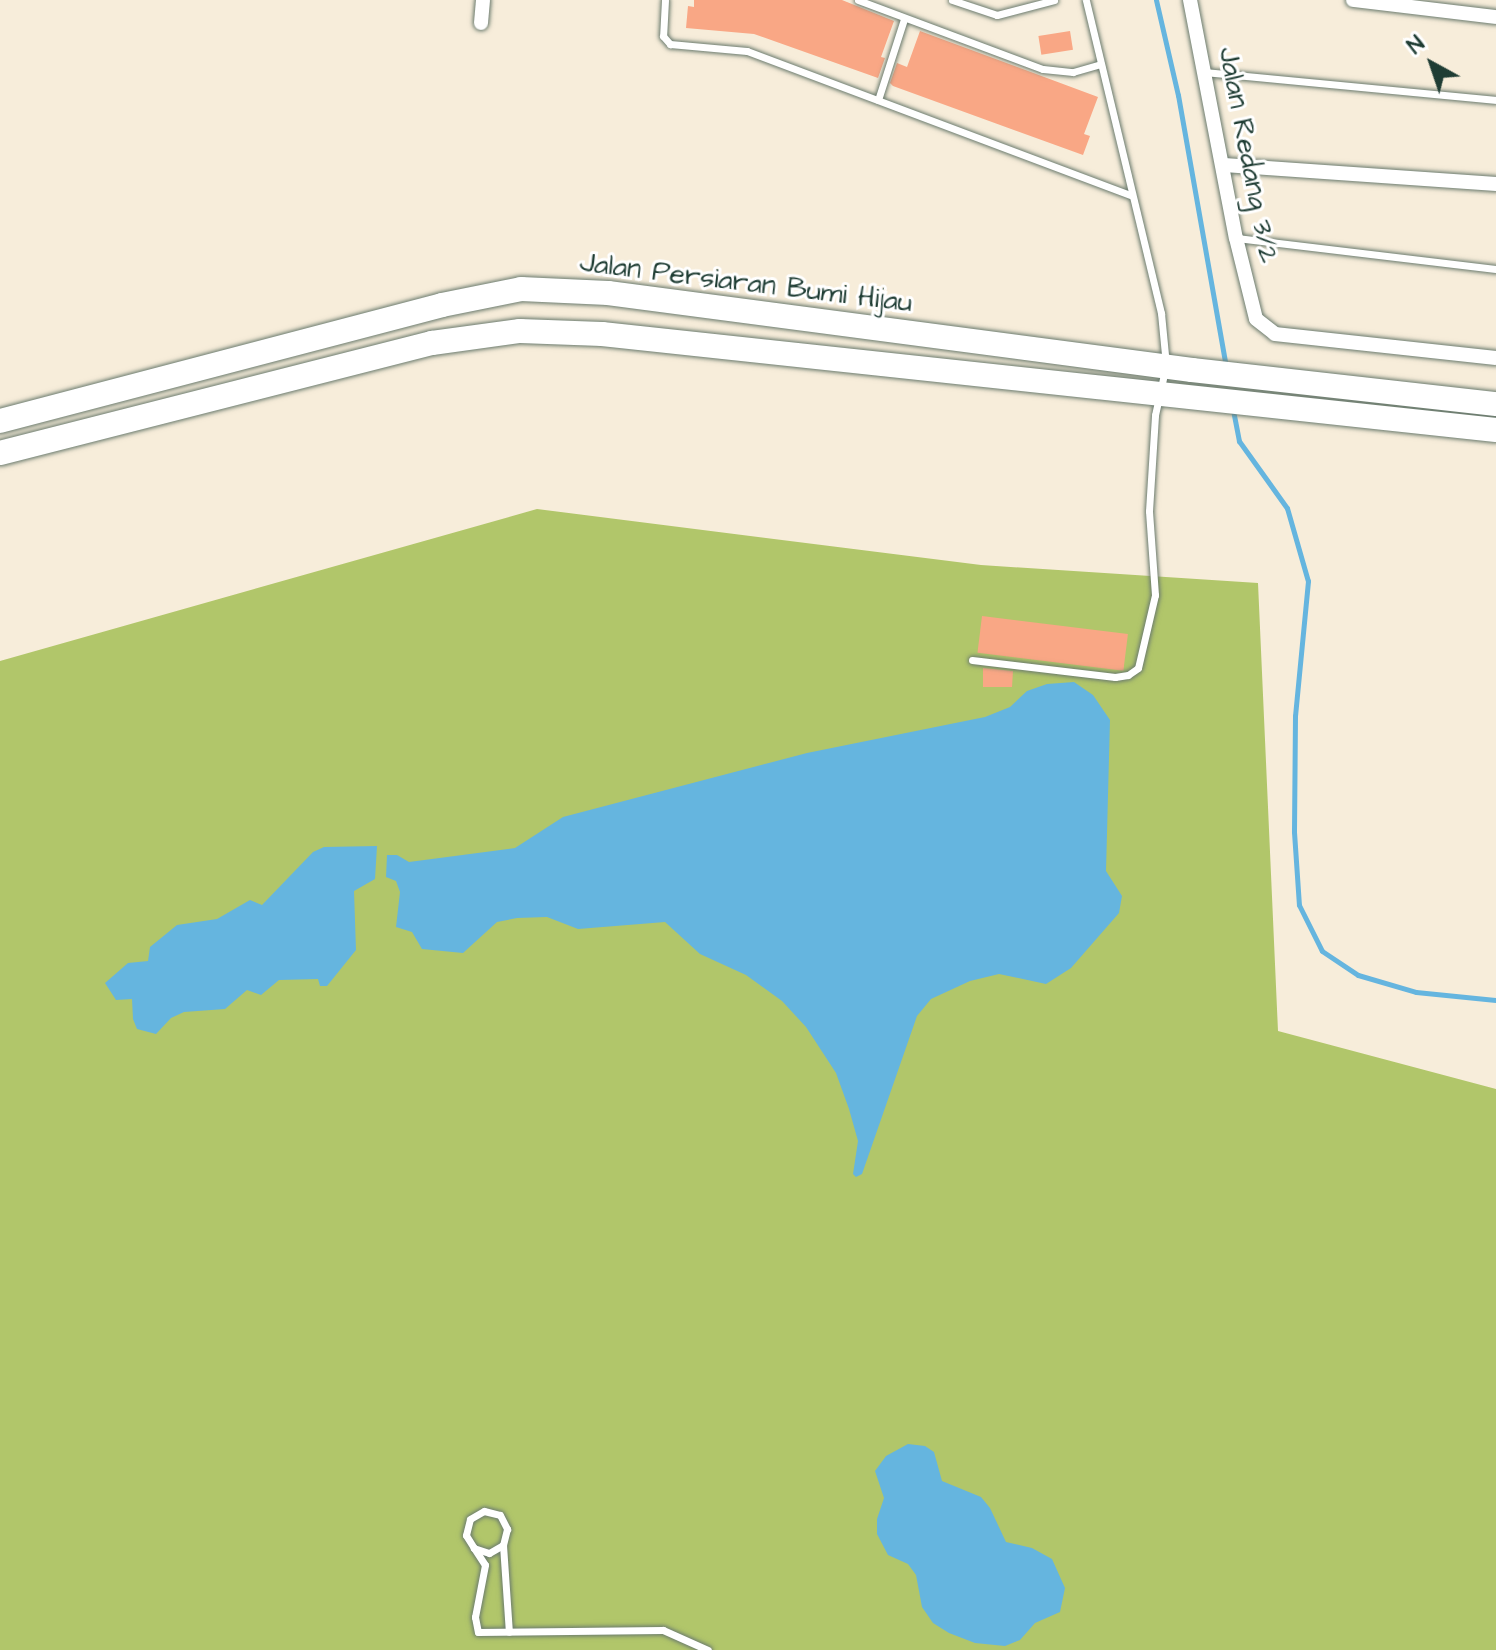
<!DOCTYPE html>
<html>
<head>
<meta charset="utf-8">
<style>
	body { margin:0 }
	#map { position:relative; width:1496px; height:1650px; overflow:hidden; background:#f7edda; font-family:"Architects Daughter",sans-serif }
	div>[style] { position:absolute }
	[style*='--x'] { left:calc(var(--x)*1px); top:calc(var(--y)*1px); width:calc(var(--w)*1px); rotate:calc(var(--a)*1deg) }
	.green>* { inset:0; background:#b1c66a }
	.water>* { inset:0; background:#65b5df }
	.stream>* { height:5px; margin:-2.5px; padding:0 2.5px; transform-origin:2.5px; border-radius:2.5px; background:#65b5df }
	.building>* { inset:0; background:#f9a785; transform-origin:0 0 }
	.roads { filter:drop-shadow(0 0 2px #6b7b6e) drop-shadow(0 0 2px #6b7b6e) }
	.lane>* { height:7px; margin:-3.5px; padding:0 3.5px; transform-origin:3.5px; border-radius:3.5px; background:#fff }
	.street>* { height:14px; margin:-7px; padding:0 7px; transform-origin:7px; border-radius:7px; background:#fff }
	.primary>* { height:24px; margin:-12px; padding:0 12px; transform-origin:12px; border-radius:12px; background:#fff }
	span { translate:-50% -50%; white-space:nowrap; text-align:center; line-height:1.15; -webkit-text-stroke:6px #fff; paint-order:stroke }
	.street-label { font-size:28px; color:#1f3d34 }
	.north { position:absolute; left:1392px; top:24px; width:80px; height:80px; -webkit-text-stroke:6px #fff; paint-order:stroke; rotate:320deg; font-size:22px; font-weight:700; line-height:32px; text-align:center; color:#1f3d34 }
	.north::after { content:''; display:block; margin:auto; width:28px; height:36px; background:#1f3d34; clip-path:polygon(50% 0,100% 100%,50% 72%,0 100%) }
</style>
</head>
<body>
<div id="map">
	<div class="green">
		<div style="clip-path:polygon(537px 509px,981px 565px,1258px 583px,1278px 1031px,1496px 1089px,1496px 1650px,0 1650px,0 661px)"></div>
	</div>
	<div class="water">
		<div style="clip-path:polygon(1074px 682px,1093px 695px,1110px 720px,1106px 871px,1122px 896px,1119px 913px,1071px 968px,1046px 984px,999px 974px,970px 981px,931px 999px,917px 1016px,862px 1174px,856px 1177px,853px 1174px,858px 1141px,849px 1109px,836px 1073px,806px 1027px,782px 1001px,746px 975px,700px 954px,665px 922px,578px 929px,547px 917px,517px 918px,497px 922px,463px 953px,422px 949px,412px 932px,396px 927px,400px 892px,396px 881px,386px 877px,387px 855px,397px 855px,409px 862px,515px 848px,563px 817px,807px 753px,985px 717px,1010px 707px,1027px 691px,1047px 684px)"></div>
		<div style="clip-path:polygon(377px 846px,375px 879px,354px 891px,356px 950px,327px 986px,320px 986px,318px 979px,279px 980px,261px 995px,247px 990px,225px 1009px,184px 1012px,171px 1018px,156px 1034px,137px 1029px,133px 1019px,132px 999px,116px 1000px,105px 983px,128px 963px,148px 961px,150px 947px,177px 925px,217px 919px,250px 900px,262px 905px,313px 852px,324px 847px)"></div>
		<div style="clip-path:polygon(908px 1444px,925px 1446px,934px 1452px,942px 1481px,981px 1497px,990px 1508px,1006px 1542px,1032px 1548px,1052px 1559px,1065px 1588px,1060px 1612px,1035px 1623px,1020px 1640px,1005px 1646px,975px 1643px,949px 1633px,933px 1623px,922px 1607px,916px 1575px,908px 1564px,888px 1555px,877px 1534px,877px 1519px,884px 1498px,875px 1471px,886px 1456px)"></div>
	</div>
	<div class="stream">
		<div style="--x:1156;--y:0;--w:98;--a:77"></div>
		<div style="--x:1178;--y:95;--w:277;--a:80"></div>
		<div style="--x:1233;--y:410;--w:32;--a:79"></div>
		<div style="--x:1239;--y:441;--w:82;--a:54.4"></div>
		<div style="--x:1287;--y:508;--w:76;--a:74"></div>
		<div style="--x:1308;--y:581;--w:136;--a:95.5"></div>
		<div style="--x:1295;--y:716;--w:116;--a:90.5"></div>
		<div style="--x:1294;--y:832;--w:73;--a:86.1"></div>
		<div style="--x:1299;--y:905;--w:51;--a:63.4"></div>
		<div style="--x:1322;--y:951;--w:43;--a:33.7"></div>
		<div style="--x:1358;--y:975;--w:60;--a:16.3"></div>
		<div style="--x:1416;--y:992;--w:80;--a:5.7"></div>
	</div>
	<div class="building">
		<div style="clip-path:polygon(694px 0,842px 0,894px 21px,881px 57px,885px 58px,878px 78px,754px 34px,686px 28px,688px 6px,694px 7px)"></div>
		<div style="clip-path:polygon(920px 31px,1098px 97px,1084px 134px,1090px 136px,1083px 155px,893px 86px,890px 83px,897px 63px,907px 67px)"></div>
		<div style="left:1070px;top:31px;width:19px;height:32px;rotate:81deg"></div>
		<div style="left:982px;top:616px;width:147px;height:37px;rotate:7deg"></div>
		<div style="clip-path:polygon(983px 668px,1013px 671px,1012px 687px,983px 687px)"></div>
	</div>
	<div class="roads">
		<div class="lane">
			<div style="--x:665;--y:0;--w:36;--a:93"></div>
			<div style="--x:663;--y:36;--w:11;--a:49"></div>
			<div style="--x:670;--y:44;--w:77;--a:5.2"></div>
			<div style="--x:747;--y:51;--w:410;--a:20.6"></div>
			<div style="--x:858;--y:0;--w:197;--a:20.5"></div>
			<div style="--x:1043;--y:69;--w:30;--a:6"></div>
			<div style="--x:1073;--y:72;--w:29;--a:-16"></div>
			<div style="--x:952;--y:0;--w:47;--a:18.4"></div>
			<div style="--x:997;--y:15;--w:59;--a:-14.7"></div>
			<div style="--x:1205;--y:72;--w:292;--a:5.5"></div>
			<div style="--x:878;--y:100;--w:85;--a:-72.2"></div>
			<div style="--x:1236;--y:238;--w:262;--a:6.8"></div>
			<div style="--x:972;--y:660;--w:144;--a:6.8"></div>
			<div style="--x:1115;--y:677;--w:13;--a:-9"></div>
			<div style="--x:1128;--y:675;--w:12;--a:-35"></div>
			<div style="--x:1138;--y:668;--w:75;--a:-76.9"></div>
			<div style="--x:1155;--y:595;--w:84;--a:-94.1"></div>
			<div style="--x:1149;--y:511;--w:96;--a:-86.4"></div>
			<div style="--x:1155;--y:415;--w:51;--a:-77.6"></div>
			<div style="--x:1166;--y:365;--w:52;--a:-95.5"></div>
			<div style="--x:1161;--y:313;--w:322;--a:-103.5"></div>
			<div style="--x:503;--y:1545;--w:16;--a:150"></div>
			<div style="--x:489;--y:1553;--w:16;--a:-162"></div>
			<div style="--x:474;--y:1548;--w:15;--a:-122"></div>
			<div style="--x:466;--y:1535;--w:16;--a:-76"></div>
			<div style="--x:470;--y:1519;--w:16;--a:-30"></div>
			<div style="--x:484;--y:1511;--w:16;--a:14"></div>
			<div style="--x:500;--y:1515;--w:16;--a:63"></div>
			<div style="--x:507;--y:1529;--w:16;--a:104"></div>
			<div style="--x:503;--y:1545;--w:87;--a:86.1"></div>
			<div style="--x:474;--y:1548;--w:20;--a:57"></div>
			<div style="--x:485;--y:1565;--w:53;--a:100.9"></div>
			<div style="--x:475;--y:1617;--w:15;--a:79"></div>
			<div style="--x:478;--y:1632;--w:185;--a:-0.6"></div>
			<div style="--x:663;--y:1630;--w:49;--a:24"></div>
		</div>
		<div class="street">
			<div style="--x:1190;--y:0;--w:242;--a:79.1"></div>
			<div style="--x:1236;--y:238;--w:83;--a:76.1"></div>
			<div style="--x:1256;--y:319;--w:24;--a:38"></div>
			<div style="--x:1275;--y:334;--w:222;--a:6.2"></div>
			<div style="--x:1353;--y:0;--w:144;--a:6.8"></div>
			<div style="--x:481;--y:23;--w:23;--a:-85"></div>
			<div style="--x:1224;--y:165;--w:273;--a:4"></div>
		</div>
		<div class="primary">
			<div style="--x:0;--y:421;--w:457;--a:-14.7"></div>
			<div style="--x:442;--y:305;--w:81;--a:-11.4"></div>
			<div style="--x:521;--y:289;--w:87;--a:2.6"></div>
			<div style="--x:608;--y:293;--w:589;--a:7.51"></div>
			<div style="--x:1192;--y:370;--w:306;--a:6.4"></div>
			<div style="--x:0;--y:453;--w:446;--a:-14.3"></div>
			<div style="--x:432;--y:343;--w:89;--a:-7.8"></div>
			<div style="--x:520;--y:331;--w:82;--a:2.1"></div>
			<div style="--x:602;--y:334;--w:899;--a:6.13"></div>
		</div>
	</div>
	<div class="street-label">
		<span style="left:1248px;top:155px;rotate:79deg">Jalan Redang 3/2</span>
		<span style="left:746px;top:283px;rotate:7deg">Jalan Persiaran Bumi Hijau</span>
	</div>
	<div class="north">N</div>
</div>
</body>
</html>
